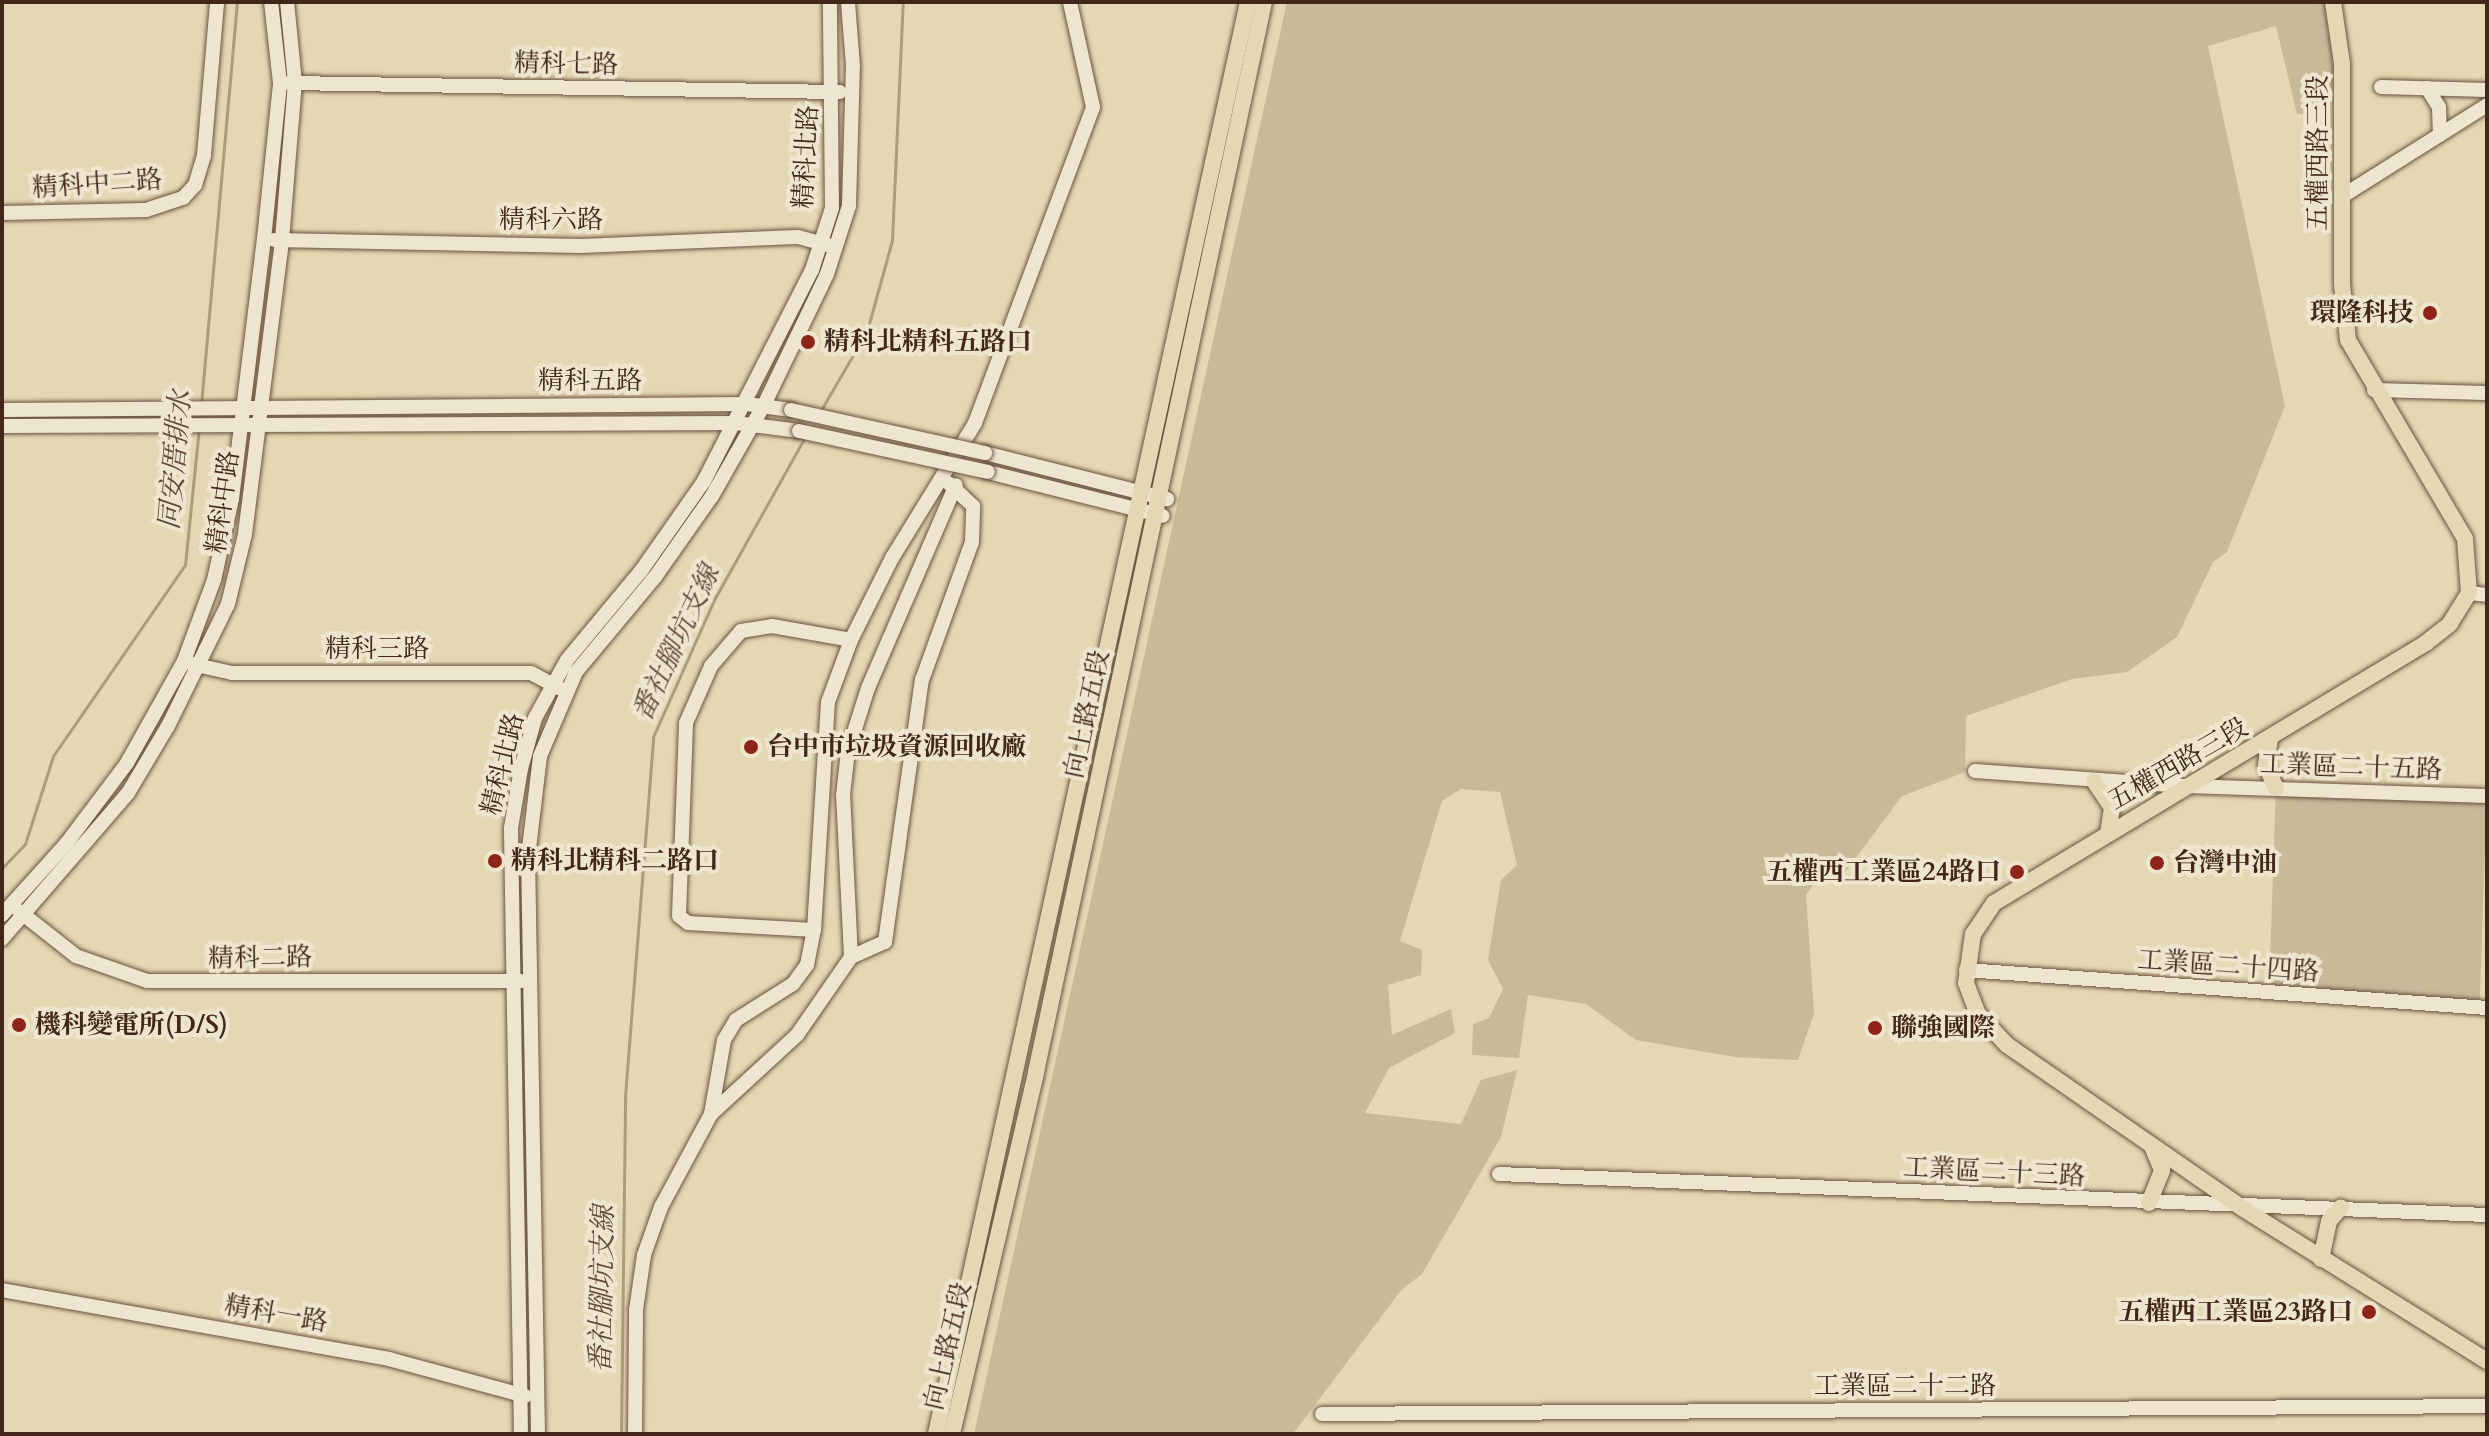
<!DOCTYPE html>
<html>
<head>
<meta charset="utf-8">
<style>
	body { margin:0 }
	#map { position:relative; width:2489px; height:1436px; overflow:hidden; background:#e4d7b3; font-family:Cardo,"Noto Serif TC",serif }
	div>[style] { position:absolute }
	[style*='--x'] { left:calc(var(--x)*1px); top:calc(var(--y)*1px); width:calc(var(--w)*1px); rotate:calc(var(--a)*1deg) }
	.green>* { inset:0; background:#c8b999; transform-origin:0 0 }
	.stream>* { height:3px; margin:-1.5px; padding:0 1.5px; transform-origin:1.5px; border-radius:1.5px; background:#ad9b7e }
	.roads { filter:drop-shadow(0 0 2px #6a523f) drop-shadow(0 0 2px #6a523f) }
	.minor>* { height:14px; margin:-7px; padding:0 7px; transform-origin:7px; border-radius:7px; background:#ede5ce }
	.major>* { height:16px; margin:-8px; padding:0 8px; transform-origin:8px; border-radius:8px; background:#e4d7b3 }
	.bridges { filter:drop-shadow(0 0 2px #6a523f) drop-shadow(0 0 2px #6a523f) }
	.minor-bridge>* { height:14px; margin:-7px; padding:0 7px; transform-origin:7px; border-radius:7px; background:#ede5ce }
	.dots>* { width:22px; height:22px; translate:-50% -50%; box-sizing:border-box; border:4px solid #ede5ce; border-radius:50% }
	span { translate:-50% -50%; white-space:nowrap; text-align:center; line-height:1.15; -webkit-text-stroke:8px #ede5ce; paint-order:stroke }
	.street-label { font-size:26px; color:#422618 }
	.poi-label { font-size:26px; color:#422618; font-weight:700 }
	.right { translate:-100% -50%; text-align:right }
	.left { translate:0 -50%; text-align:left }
	.water-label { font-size:28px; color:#624937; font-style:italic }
	.frame { position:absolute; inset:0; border:4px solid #422618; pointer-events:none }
</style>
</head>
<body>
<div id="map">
	<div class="green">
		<div style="clip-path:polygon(1287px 2px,2329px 2px,2337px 40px,2330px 111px,2297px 114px,2276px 26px,2208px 46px,2285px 406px,2227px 552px,2213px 562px,2177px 637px,2127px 672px,2072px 679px,1966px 716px,1965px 772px,1902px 796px,1843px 875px,1820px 874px,1806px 895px,1814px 1013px,1798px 1060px,1735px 1057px,1636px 1040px,1586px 1004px,1528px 995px,1519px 1058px,1472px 1055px,1473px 1024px,1489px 1018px,1503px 989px,1488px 960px,1501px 880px,1517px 865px,1500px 792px,1461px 789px,1442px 801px,1400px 941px,1422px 950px,1421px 975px,1388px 985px,1392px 1035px,1451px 1009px,1455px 1033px,1389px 1068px,1365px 1113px,1461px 1124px,1481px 1080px,1517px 1070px,1501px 1137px,1422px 1274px,1402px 1289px,1293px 1434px,974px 1434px)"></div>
		<div style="left:2276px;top:788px;width:211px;height:205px;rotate:2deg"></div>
	</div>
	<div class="stream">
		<div style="--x:201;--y:405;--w:405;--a:-84.9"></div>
		<div style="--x:821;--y:410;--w:91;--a:-59.8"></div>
		<div style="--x:867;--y:331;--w:94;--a:-74.6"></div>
		<div style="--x:892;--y:240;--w:238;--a:-87.4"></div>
		<div style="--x:2;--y:868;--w:33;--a:-46"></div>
		<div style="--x:25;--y:844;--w:92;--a:-72.3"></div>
		<div style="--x:53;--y:756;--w:232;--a:-55.4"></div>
		<div style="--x:185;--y:565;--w:138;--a:-84.2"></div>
		<div style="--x:621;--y:1434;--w:338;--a:-89.3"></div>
		<div style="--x:625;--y:1096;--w:360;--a:-85.5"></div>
		<div style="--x:653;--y:737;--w:152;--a:-66"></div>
		<div style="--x:715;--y:598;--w:184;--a:-60.8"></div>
	</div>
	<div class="roads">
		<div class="minor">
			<div style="--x:289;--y:83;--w:551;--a:0.94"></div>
			<div style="--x:2381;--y:87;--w:106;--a:1.6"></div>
			<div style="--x:2427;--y:88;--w:22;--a:58"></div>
			<div style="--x:2439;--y:107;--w:28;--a:88"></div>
			<div style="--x:2341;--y:197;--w:173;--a:-32.2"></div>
			<div style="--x:2;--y:213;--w:144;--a:-1.2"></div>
			<div style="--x:146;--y:210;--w:39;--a:-18"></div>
			<div style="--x:183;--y:198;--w:18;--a:-47"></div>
			<div style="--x:195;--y:185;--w:31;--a:-73"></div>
			<div style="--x:204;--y:155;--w:154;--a:-85.1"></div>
			<div style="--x:274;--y:240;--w:307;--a:1.1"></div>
			<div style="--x:581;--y:246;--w:217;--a:-2.4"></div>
			<div style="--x:798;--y:237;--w:31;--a:15"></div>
			<div style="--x:2374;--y:390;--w:113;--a:1.5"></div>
			<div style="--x:2;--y:410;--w:745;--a:-0.46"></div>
			<div style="--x:747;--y:404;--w:44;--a:7.8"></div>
			<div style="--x:2;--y:426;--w:734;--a:-0.23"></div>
			<div style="--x:736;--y:423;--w:64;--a:7.2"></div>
			<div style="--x:985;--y:453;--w:188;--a:14.2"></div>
			<div style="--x:988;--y:472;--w:180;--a:14.1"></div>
			<div style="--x:2469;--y:593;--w:18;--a:6"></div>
			<div style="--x:192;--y:664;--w:41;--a:12.7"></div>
			<div style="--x:232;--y:673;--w:299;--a:0"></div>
			<div style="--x:531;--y:673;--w:32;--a:28"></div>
			<div style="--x:1975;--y:771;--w:212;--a:4.1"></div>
			<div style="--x:2186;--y:786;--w:301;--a:1.9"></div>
			<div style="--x:19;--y:911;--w:73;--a:38.3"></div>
			<div style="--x:76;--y:956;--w:75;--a:19.4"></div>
			<div style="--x:147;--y:981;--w:374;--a:0"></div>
			<div style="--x:2;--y:915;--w:96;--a:-48"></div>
			<div style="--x:66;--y:844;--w:101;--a:-53"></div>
			<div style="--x:127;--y:763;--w:117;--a:-60.8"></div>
			<div style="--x:184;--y:661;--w:86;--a:-69.7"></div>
			<div style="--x:214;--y:580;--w:83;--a:-77.5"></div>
			<div style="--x:232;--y:499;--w:262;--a:-83"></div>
			<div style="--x:264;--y:239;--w:157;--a:-84.1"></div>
			<div style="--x:280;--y:83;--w:81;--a:-96.3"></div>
			<div style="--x:814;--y:930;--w:126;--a:-176.8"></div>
			<div style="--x:688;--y:923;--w:11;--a:-142"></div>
			<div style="--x:679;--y:916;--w:193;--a:-87.9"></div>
			<div style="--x:686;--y:723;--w:62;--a:-66.3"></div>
			<div style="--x:711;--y:666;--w:46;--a:-49.4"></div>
			<div style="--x:741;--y:631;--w:31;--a:-9"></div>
			<div style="--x:772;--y:626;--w:80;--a:10"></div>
			<div style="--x:851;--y:640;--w:92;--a:-63.4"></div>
			<div style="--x:892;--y:558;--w:158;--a:-58.4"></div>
			<div style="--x:975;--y:423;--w:337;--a:-69.5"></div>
			<div style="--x:1093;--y:107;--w:107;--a:-102.4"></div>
			<div style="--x:2;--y:939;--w:193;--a:-49.2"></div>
			<div style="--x:128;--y:793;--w:78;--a:-59.2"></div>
			<div style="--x:168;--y:726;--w:136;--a:-63.8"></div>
			<div style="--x:228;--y:604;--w:72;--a:-76.3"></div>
			<div style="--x:245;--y:534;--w:296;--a:-82.8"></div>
			<div style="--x:282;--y:240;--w:158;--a:-85.3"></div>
			<div style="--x:295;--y:83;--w:81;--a:-95.6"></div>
			<div style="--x:851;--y:957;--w:37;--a:-24"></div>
			<div style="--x:885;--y:942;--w:265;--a:-82"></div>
			<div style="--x:922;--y:680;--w:147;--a:-70.1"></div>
			<div style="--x:972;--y:542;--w:36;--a:-88"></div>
			<div style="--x:973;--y:506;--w:33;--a:-137"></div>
			<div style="--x:1966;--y:970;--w:522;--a:4.17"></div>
			<div style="--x:711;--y:1114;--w:117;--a:-42.6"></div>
			<div style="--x:797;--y:1035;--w:95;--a:-55.3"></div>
			<div style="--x:851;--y:957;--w:162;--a:-92.8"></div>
			<div style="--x:843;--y:795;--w:44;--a:-83.5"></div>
			<div style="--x:848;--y:751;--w:66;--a:-72.4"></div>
			<div style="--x:868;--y:688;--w:221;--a:-66.6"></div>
			<div style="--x:1499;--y:1174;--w:989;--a:2.38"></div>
			<div style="--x:2;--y:1290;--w:393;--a:10.1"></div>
			<div style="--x:389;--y:1359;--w:141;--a:15.2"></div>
			<div style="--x:1322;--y:1414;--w:1165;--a:-0.39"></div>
			<div style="--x:521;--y:1434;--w:606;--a:-90.95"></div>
			<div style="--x:511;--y:828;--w:60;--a:-80.4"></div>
			<div style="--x:521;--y:769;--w:53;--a:-74.6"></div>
			<div style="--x:535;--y:718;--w:66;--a:-61.1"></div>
			<div style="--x:567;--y:660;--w:116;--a:-50.3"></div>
			<div style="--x:641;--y:571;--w:110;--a:-55"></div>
			<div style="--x:704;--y:481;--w:237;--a:-62.9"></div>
			<div style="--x:812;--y:270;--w:65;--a:-72.1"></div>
			<div style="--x:832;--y:208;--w:206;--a:-90.6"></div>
			<div style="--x:538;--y:1434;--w:577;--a:-90.99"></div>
			<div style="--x:528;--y:857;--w:102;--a:-83.2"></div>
			<div style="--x:540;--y:756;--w:91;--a:-66.8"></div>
			<div style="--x:576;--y:672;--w:124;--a:-50.3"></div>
			<div style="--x:655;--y:577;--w:99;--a:-54.9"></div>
			<div style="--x:712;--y:496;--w:105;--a:-60.3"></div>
			<div style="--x:764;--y:405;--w:145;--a:-64.3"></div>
			<div style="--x:827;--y:274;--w:71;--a:-72.1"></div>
			<div style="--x:849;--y:206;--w:140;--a:-88.4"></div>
			<div style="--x:853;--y:66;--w:64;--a:-94.5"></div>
			<div style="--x:635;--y:1434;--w:124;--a:-89.5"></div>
			<div style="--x:636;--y:1310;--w:56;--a:-81.7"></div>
			<div style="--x:644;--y:1255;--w:51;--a:-70.5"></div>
			<div style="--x:661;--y:1207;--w:106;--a:-61.7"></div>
			<div style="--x:711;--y:1114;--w:75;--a:-80"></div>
			<div style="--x:724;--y:1040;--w:23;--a:-59"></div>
			<div style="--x:736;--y:1020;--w:67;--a:-32.3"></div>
			<div style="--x:793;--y:984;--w:24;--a:-54"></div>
			<div style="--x:807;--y:965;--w:36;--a:-79"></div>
			<div style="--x:814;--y:930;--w:228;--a:-86.5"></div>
			<div style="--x:828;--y:702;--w:66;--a:-69.6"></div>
		</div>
		<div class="major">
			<div style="--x:2333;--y:2;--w:63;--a:81.7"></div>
			<div style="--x:2342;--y:64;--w:220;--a:90"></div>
			<div style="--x:2342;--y:284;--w:56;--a:83.9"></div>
			<div style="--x:2348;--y:340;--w:231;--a:59.5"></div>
			<div style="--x:2465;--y:539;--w:54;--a:85.8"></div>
			<div style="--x:2469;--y:593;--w:36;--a:122"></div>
			<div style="--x:2450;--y:624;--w:31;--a:142"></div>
			<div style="--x:2426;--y:643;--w:504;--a:148.96"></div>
			<div style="--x:1994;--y:903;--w:37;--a:124"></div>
			<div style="--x:1973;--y:934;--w:49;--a:98.1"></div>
			<div style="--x:1966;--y:983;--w:33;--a:69"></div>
			<div style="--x:1978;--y:1014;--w:42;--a:46.9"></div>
			<div style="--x:2007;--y:1045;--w:286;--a:34.7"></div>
			<div style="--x:2242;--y:1208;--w:289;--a:32"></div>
			<div style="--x:2270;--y:739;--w:26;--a:99"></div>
			<div style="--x:2266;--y:765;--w:25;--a:67"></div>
			<div style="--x:2094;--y:781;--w:32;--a:56"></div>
			<div style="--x:2112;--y:808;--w:24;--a:99"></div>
			<div style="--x:2149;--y:1203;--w:35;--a:-68"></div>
			<div style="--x:2162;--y:1170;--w:25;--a:-113"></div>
			<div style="--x:2321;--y:1259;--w:39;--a:-78"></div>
			<div style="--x:2329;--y:1221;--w:18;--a:-49"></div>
			<div style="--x:936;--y:1434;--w:1466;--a:-77.71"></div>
			<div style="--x:952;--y:1434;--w:372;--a:-76.9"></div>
			<div style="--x:1036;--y:1072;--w:1094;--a:-77.97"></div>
		</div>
	</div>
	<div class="bridges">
		<div class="minor-bridge">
			<div style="--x:791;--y:410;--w:199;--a:12.5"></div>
			<div style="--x:799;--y:431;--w:193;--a:12.2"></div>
		</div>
	</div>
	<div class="dots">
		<div style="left:2430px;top:313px;background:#8f2418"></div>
		<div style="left:808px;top:342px;background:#8f2418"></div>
		<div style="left:751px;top:747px;background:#8f2418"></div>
		<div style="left:495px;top:861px;background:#8f2418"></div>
		<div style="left:2157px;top:863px;background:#8f2418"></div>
		<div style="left:2017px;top:872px;background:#8f2418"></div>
		<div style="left:19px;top:1025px;background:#8f2418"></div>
		<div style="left:1875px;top:1028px;background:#8f2418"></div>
		<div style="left:2369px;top:1312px;background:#8f2418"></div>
	</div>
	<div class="street-label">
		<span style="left:566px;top:64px;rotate:1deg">精科七路</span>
		<span style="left:2318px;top:153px;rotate:-90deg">五權西路三段</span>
		<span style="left:806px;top:157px;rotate:-87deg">精科北路</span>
		<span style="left:97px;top:184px;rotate:-4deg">精科中二路</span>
		<span style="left:551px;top:220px">精科六路</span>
		<span style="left:590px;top:381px">精科五路</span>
		<span style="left:223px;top:502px;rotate:-82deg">精科中路</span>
		<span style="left:377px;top:649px">精科三路</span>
		<span style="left:1087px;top:714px;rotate:-78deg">向上路五段</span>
		<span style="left:503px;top:764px;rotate:-76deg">精科北路</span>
		<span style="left:2178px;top:764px;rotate:-30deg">五權西路三段</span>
		<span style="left:2351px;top:767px;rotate:2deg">工業區二十五路</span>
		<span style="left:260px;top:958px;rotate:-1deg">精科二路</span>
		<span style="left:2228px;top:966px;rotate:4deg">工業區二十四路</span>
		<span style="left:1994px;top:1172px;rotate:3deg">工業區二十三路</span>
		<span style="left:276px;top:1314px;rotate:10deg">精科一路</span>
		<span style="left:948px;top:1346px;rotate:-77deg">向上路五段</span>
		<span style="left:1905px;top:1386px">工業區二十二路</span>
	</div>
	<div class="poi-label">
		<span class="right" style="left:2414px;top:313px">環隆科技</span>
		<span class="left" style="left:824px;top:342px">精科北精科五路口</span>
		<span class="left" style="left:767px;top:747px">台中市垃圾資源回收廠</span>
		<span class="left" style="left:511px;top:861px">精科北精科二路口</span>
		<span class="left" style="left:2173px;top:863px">台灣中油</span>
		<span class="right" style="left:2001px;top:872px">五權西工業區24路口</span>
		<span class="left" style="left:35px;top:1025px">機科變電所(D/S)</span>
		<span class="left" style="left:1891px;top:1028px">聯強國際</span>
		<span class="right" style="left:2353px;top:1312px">五權西工業區23路口</span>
	</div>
	<div class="water-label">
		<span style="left:175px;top:460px;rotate:-85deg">同安厝排水</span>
		<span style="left:676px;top:643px;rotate:-65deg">番社腳坑支線</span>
		<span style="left:602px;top:1289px;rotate:-89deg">番社腳坑支線</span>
	</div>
	<div class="frame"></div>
</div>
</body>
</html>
